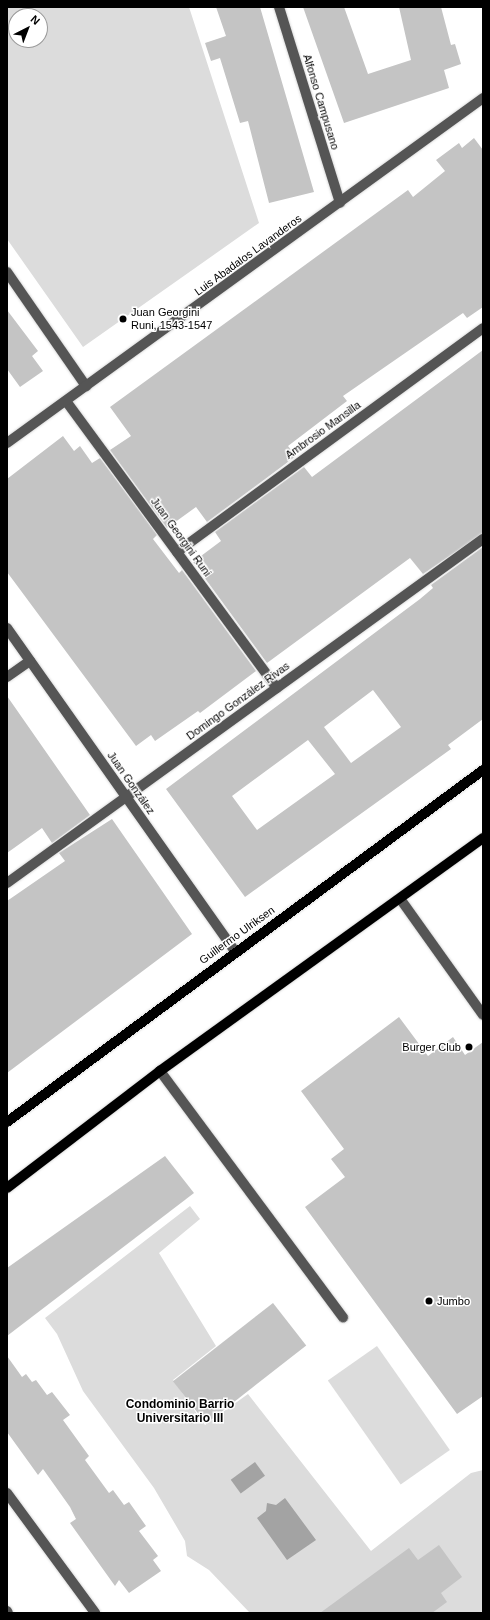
<!DOCTYPE html>
<html>
<head>
<meta charset="utf-8">
<style>
	body { margin:0 }
	#map { position:relative; width:490px; height:1620px; overflow:hidden; background:#fff; font-family:Arial,sans-serif }
	div>[style] { position:absolute }
	[style*='--x'] { left:calc(var(--x)*1px); top:calc(var(--y)*1px); width:calc(var(--w)*1px); rotate:calc(var(--a)*1deg) }
	.green>* { inset:0; background:#dcdcdc; transform-origin:0 0 }
	.water>* { inset:0; background:#a3a3a3; transform-origin:0 0 }
	.building>* { inset:0; background:#c4c4c4; transform-origin:0 0 }
	.roads { filter:drop-shadow(0 0 1px #dbdbdb) drop-shadow(0 0 1px #dbdbdb) }
	.minor>* { height:10px; margin:-5px; padding:0 5px; transform-origin:5px; border-radius:5px; background:#555 }
	.major>* { height:10px; margin:-5px; padding:0 5px; transform-origin:5px; border-radius:5px; background:#000 }
	.dots>* { width:11px; height:11px; translate:-50% -50%; box-sizing:border-box; border:2px solid #fff; border-radius:50% }
	span { translate:-50% -50%; white-space:nowrap; text-align:center; line-height:1.15; -webkit-text-stroke:3px #fff; paint-order:stroke }
	.street-label { font-size:11px; color:#000 }
	.poi-label { font-size:11px; color:#000 }
	.left { translate:0 -50%; text-align:left }
	.right { translate:-100% -50%; text-align:right }
	.neighbourhood-label { font-size:12px; color:#000; font-weight:700 }
	.frame { position:absolute; inset:0; border:8px solid #000; pointer-events:none }
	.north { position:absolute; left:8px; top:8px; width:40px; height:40px; box-sizing:border-box; background:#fff; border:1px solid #999; border-radius:50%; rotate:42deg; font-size:11px; font-weight:700; line-height:16px; text-align:center; color:#000 }
	.north::after { content:''; display:block; margin:auto; width:14px; height:18px; background:#000; clip-path:polygon(50% 0,100% 100%,50% 72%,0 100%) }
</style>
</head>
<body>
<div id="map">
	<div class="green">
		<div style="clip-path:polygon(evenodd,7px 7px,189px 7px,259px 223px,83px 347px,7px 239px,7px 7px,16px 16px,40px 16px,40px 40px,16px 40px,16px 16px)"></div>
		<div style="clip-path:polygon(190px 1206px,200px 1219px,159px 1253px,216px 1346px,173px 1380px,205px 1425px,248px 1394px,371px 1551px,471px 1473px,483px 1470px,483px 1613px,250px 1613px,209px 1570px,187px 1556px,185px 1541px,154px 1488px,83px 1391px,57px 1334px,45px 1318px)"></div>
		<div style="left:377px;top:1346px;width:127px;height:60px;rotate:55deg"></div>
	</div>
	<div class="water">
		<div style="left:255px;top:1462px;width:17px;height:30px;rotate:54deg"></div>
		<div style="clip-path:polygon(285px 1498px,316px 1540px,287px 1560px,257px 1518px,266px 1511px,267px 1503px,276px 1505px)"></div>
	</div>
	<div class="building">
		<div style="clip-path:polygon(216px 7px,260px 7px,314px 192px,269px 203px,248px 121px,240px 123px,220px 58px,211px 61px,205px 43px,226px 36px)"></div>
		<div style="clip-path:polygon(303px 7px,344px 7px,368px 74px,411px 60px,399px 7px,441px 7px,451px 45px,455px 44px,461px 64px,444px 70px,449px 88px,344px 123px)"></div>
		<div style="clip-path:polygon(474px 138px,483px 150px,483px 307px,467px 318px,463px 313px,343px 396px,347px 401px,288px 446px,296px 456px,207px 522px,196px 507px,167px 528px,110px 450px,131px 436px,110px 407px,408px 190px,413px 197px,445px 171px,436px 160px,459px 143px,462px 148px)"></div>
		<div style="clip-path:polygon(7px 310px,38px 351px,32px 356px,43px 371px,20px 387px,7px 369px)"></div>
		<div style="clip-path:polygon(483px 350px,483px 533px,423px 574px,410px 558px,267px 663px,193px 562px,221px 541px,215px 532px,304px 467px,312px 477px)"></div>
		<div style="clip-path:polygon(63px 436px,74px 451px,80px 446px,92px 463px,100px 458px,157px 535px,153px 539px,179px 573px,182px 570px,256px 671px,200px 713px,198px 711px,155px 741px,151px 735px,136px 746px,7px 572px,7px 479px)"></div>
		<div style="clip-path:polygon(evenodd,483px 547px,483px 719px,448px 745px,451px 749px,245px 897px,166px 789px,420px 599px,433px 588px,431px 585px,483px 547px,373px 690px,401px 727px,351px 763px,324px 727px,373px 690px,483px 547px,308px 740px,335px 774px,257px 830px,232px 796px,308px 740px)"></div>
		<div style="clip-path:polygon(7px 696px,90px 815px,52px 843px,42px 828px,7px 853px)"></div>
		<div style="clip-path:polygon(112px 819px,192px 934px,7px 1073px,7px 901px,65px 861px,59px 853px)"></div>
		<div style="clip-path:polygon(399px 1017px,428px 1056px,453px 1037px,465px 1055px,483px 1042px,483px 1396px,457px 1414px,305px 1207px,345px 1177px,331px 1159px,344px 1149px,301px 1091px)"></div>
		<div style="clip-path:polygon(165px 1156px,194px 1193px,7px 1336px,7px 1268px)"></div>
		<div style="left:273px;top:1303px;width:54px;height:127px;rotate:52deg"></div>
		<div style="clip-path:polygon(7px 1356px,22px 1377px,26px 1374px,32px 1382px,36px 1380px,47px 1395px,52px 1392px,70px 1415px,63px 1420px,89px 1456px,85px 1460px,109px 1493px,113px 1490px,124px 1505px,129px 1502px,146px 1526px,139px 1531px,158px 1556px,153px 1560px,161px 1571px,129px 1593px,119px 1580px,115px 1586px,70px 1523px,76px 1519px,70px 1507px,43px 1469px,38px 1475px,7px 1432px)"></div>
		<div style="clip-path:polygon(439px 1545px,462px 1577px,441px 1593px,447px 1602px,432px 1613px,320px 1613px,409px 1548px,418px 1560px)"></div>
	</div>
	<div class="roads">
		<div class="minor">
			<div style="--x:279;--y:7;--w:205;--a:72.7"></div>
			<div style="--x:7;--y:272;--w:139;--a:55.3"></div>
			<div style="--x:66;--y:401;--w:356;--a:53.7"></div>
			<div style="--x:7;--y:443;--w:588;--a:-35.93"></div>
			<div style="--x:177;--y:552;--w:379;--a:-36.2"></div>
			<div style="--x:7;--y:628;--w:395;--a:54.8"></div>
			<div style="--x:7;--y:677;--w:28;--a:-35"></div>
			<div style="--x:7;--y:883;--w:587;--a:-35.86"></div>
			<div style="--x:401;--y:900;--w:141;--a:54.5"></div>
			<div style="--x:160;--y:1071;--w:307;--a:53.4"></div>
			<div style="--x:7;--y:1493;--w:149;--a:53.7"></div>
			<div style="--x:7;--y:1611;--w:2;--a:63"></div>
		</div>
		<div class="major">
			<div style="--x:7;--y:1122;--w:592;--a:-36.48"></div>
			<div style="--x:7;--y:1188;--w:193;--a:-37.4"></div>
			<div style="--x:160;--y:1071;--w:398;--a:-35.8"></div>
		</div>
	</div>
	<div class="dots">
		<div style="left:123px;top:319px;background:#000"></div>
		<div style="left:469px;top:1047px;background:#000"></div>
		<div style="left:429px;top:1301px;background:#000"></div>
	</div>
	<div class="street-label">
		<span style="left:321px;top:102px;rotate:73deg">Alfonso Campusano</span>
		<span style="left:248px;top:255px;rotate:-36deg">Luis Abadalos Lavanderos</span>
		<span style="left:323px;top:430px;rotate:-36deg">Ambrosio Mansilla</span>
		<span style="left:181px;top:537px;rotate:54deg">Juan Georgini Runi</span>
		<span style="left:238px;top:701px;rotate:-36deg">Domingo González Rivas</span>
		<span style="left:131px;top:783px;rotate:55deg">Juan González</span>
		<span style="left:237px;top:935px;rotate:-36deg">Guillermo Ulriksen</span>
	</div>
	<div class="poi-label">
		<span class="left" style="left:131px;top:319px">Juan Georgini<br>Runi, 1543-1547</span>
		<span class="right" style="left:461px;top:1047px">Burger Club</span>
		<span class="left" style="left:437px;top:1301px">Jumbo</span>
	</div>
	<div class="neighbourhood-label">
		<span style="left:180px;top:1412px">Condominio Barrio<br>Universitario III</span>
	</div>
	<div class="frame"></div>
	<div class="north">N</div>
</div>
</body>
</html>
